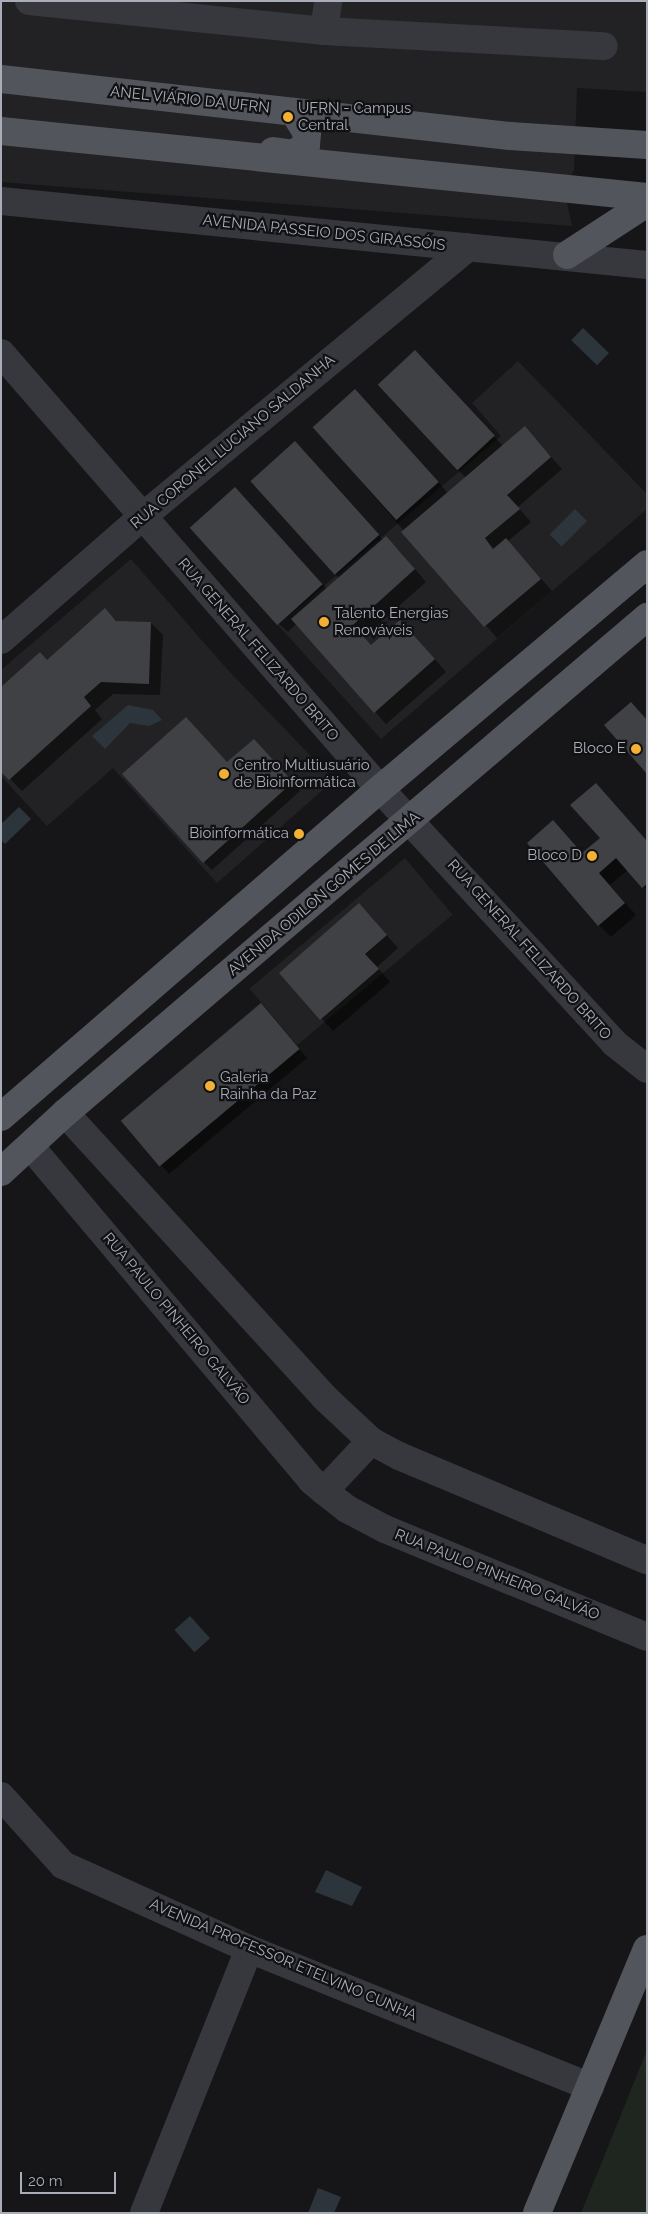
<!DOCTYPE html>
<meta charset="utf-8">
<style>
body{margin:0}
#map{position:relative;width:648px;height:2214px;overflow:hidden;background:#161618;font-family:Raleway,sans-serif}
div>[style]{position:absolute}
.built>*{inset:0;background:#222225;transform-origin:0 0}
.green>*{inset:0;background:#1e261f}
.water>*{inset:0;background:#2c353c;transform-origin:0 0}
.shadow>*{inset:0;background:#0007}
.building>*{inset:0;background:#404145;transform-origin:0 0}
.minor>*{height:28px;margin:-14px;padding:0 14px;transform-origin:14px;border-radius:14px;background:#37383d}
.major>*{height:28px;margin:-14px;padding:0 14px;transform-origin:14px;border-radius:14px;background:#53555c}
.dots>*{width:14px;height:14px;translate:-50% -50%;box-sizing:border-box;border:2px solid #111113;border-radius:50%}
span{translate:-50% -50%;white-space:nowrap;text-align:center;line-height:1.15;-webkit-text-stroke:4.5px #111113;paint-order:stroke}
.street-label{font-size:15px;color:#a8adb8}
.poi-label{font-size:15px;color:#a8adb8}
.left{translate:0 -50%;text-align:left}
.right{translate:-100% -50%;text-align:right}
.frame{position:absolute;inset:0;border:2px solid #a8adb8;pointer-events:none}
.scale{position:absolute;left:20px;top:2172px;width:96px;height:22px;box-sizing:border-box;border:2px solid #a8adb8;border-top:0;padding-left:6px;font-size:15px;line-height:18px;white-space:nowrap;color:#a8adb8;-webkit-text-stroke:4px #111113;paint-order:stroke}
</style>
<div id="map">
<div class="built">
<div style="clip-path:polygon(1px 1px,647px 1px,647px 92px,577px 88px,574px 170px,564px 189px,572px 226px,1px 182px)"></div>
<div style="clip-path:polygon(518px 361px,647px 494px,647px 509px,381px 739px,278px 625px,501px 436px,472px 403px)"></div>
<div style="clip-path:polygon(131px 559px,226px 668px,334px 780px,217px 883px,113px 768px,47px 826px,1px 776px,1px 670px)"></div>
<div style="left:405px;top:858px;width:74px;height:203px;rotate:50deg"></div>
</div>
<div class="green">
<div style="clip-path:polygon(647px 2050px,647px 2213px,581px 2213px,597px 2174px)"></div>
</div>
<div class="water">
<div style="left:583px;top:328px;width:36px;height:17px;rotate:44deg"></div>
<div style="left:575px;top:509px;width:17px;height:36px;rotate:45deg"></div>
<div style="clip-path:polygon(128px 705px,153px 710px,162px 720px,149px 726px,130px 723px,105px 749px,92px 736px)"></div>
<div style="clip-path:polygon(19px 807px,31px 819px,5px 844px,1px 840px,1px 824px)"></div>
<div style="left:190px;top:1616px;width:30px;height:21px;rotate:48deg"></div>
<div style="clip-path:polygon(326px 1870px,362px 1887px,352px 1906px,315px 1892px)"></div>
<div style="clip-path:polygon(318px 2188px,341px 2197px,334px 2213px,308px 2213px)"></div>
</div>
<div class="shadow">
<div style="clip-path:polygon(423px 360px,503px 446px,525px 428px,562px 469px,518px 507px,531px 522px,508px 541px,552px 591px,497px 638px,314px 427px,355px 391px,448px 493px,466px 478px,458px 470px)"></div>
<div style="clip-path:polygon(303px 451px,383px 540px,398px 549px,426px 582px,364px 637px,371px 646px,412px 633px,446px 672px,386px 724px,296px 624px,288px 632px,279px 624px,243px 497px,327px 589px,339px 578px,252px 480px)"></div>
<div style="clip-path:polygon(105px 610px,118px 622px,151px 623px,163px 635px,160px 695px,113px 694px,95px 710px,102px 719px,22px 791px,10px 779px,47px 662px)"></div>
<div style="clip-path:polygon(262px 749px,300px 791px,212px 870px,204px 862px,228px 763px)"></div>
<div style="clip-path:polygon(647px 842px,647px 890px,628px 870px,610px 885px,636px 915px,611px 937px,599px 925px,583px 854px)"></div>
<div style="clip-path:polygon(371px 917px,398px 948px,377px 967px,390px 982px,333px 1031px,280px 973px)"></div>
<div style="clip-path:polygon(269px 1013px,307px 1058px,169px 1174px,124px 1123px)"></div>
</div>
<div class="building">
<div style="left:415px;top:350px;width:117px;height:51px;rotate:47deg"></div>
<div style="left:355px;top:389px;width:125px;height:57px;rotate:48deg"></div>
<div style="clip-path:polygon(525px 426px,551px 457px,507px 495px,520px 509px,485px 538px,493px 549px,506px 538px,541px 579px,484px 627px,401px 532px)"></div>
<div style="left:295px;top:441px;width:126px;height:60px;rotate:48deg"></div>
<div style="left:235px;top:487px;width:131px;height:61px;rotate:48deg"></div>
<div style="clip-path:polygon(386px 536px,415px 569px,353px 625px,371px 645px,400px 620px,435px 659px,374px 713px,291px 619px)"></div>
<div style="clip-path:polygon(105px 608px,116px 621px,151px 622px,149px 684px,101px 682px,84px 697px,91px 706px,9px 780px,1px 772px,1px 687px,40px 652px,47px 660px)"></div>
<div style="clip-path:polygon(631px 702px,647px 720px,647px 774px,604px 725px)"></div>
<div style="clip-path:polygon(186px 717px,227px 762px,254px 739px,293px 782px,203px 863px,122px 774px)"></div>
<div style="clip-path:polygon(596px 783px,647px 841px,647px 884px,642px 888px,616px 858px,599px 873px,625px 903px,598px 926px,527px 843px,553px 820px,582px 853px,600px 838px,570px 805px)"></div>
<div style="clip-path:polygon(359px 903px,387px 935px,365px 954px,379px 969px,320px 1020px,279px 973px)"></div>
<div style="left:261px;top:1003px;width:60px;height:183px;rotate:50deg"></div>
</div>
<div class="minor">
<div style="left:29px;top:1px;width:297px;rotate:5.8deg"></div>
<div style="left:324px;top:31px;width:280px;rotate:3.1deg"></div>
<div style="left:324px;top:31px;width:30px;rotate:-82deg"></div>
<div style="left:1px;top:201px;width:649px;rotate:5.66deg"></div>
<div style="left:1px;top:353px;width:578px;rotate:49deg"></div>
<div style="left:380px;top:789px;width:345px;rotate:47.3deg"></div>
<div style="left:614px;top:1043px;width:42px;rotate:38.2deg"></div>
<div style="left:1px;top:640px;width:187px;rotate:-41.1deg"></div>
<div style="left:142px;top:517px;width:423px;rotate:-39.6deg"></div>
<div style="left:65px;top:1113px;width:384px;rotate:47.6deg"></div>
<div style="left:324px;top:1397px;width:64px;rotate:43.1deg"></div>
<div style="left:371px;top:1441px;width:32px;rotate:28deg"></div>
<div style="left:399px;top:1456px;width:269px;rotate:22.8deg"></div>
<div style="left:30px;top:1146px;width:438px;rotate:49.9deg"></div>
<div style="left:312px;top:1481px;width:16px;rotate:40deg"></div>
<div style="left:324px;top:1491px;width:29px;rotate:38deg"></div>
<div style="left:347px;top:1509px;width:43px;rotate:27.8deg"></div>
<div style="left:385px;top:1529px;width:283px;rotate:22.4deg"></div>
<div style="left:324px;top:1491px;width:69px;rotate:-46.8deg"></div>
<div style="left:1px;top:1796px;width:93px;rotate:48.1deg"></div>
<div style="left:63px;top:1865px;width:204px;rotate:24.3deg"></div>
<div style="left:249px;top:1949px;width:368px;rotate:22deg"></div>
<div style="left:144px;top:2213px;width:284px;rotate:-68.3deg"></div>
</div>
<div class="major">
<div style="left:1px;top:79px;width:512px;rotate:6.39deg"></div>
<div style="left:510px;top:136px;width:137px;rotate:3.8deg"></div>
<div style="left:1px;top:131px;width:649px;rotate:5.83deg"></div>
<div style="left:273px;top:151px;width:21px;rotate:8deg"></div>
<div style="left:294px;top:154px;width:15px;rotate:-37deg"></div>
<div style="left:306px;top:145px;width:12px;rotate:-85deg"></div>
<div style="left:307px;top:133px;width:25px;rotate:-122deg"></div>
<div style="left:567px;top:255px;width:95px;rotate:-33deg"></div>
<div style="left:1px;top:1117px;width:501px;rotate:-40.87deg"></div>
<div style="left:380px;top:789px;width:349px;rotate:-40.1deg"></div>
<div style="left:1px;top:1172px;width:87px;rotate:-42.7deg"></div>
<div style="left:65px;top:1113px;width:765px;rotate:-40.44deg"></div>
<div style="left:537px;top:2213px;width:286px;rotate:-67.4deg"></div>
</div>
<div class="dots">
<div style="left:288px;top:117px;background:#f2b134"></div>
<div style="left:324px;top:622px;background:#f2b134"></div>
<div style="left:636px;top:749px;background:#f2b134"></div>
<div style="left:224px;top:774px;background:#f2b134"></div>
<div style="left:299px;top:834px;background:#f2b134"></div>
<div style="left:592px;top:856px;background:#f2b134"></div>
<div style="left:210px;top:1086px;background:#f2b134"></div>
</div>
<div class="street-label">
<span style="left:190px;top:100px;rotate:6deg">ANEL VIÁRIO DA UFRN</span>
<span style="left:324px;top:233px;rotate:6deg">AVENIDA PASSEIO DOS GIRASSÓIS</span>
<span style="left:233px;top:442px;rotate:-40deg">RUA CORONEL LUCIANO SALDANHA</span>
<span style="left:258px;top:650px;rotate:49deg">RUA GENERAL FELIZARDO BRITO</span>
<span style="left:324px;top:894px;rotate:-40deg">AVENIDA ODILON GOMES DE LIMA</span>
<span style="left:529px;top:950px;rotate:48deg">RUA GENERAL FELIZARDO BRITO</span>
<span style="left:176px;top:1319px;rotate:50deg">RUA PAULO PINHEIRO GALVÃO</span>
<span style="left:497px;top:1575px;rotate:22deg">RUA PAULO PINHEIRO GALVÃO</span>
<span style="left:283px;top:1960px;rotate:23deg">AVENIDA PROFESSOR ETELVINO CUNHA</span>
</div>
<div class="poi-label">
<span class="left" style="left:298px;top:117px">UFRN - Campus<br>Central</span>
<span class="left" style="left:334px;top:622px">Talento Energias<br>Renováveis</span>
<span class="right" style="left:626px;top:749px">Bloco E</span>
<span class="left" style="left:234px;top:774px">Centro Multiusuário<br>de Bioinformática</span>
<span class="right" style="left:289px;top:834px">Bioinformática</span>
<span class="right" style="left:582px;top:856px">Bloco D</span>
<span class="left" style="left:220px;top:1086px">Galeria<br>Rainha da Paz</span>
</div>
<div class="frame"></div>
<div class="scale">20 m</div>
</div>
